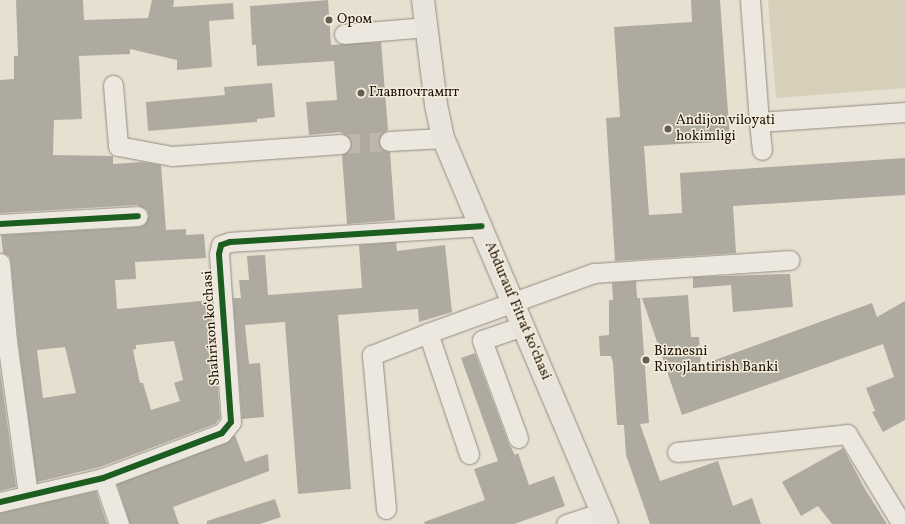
<!DOCTYPE html>
<meta charset="utf-8">
<style>
body{margin:0}
#map{position:relative;width:905px;height:524px;overflow:hidden;background:#e6e0d1;font-family:Vollkorn,serif}
div>[style]{position:absolute}
.green>*{inset:0;background:#d8cfba}
.building>*{inset:0;background:#afaaa0}
.minor-tunnel>*{height:19px;margin-top:-9.5px;transform-origin:0;background:repeating-linear-gradient(90deg,#bfb7a9 0 19px,transparent 0 29px)}
.roads{filter:drop-shadow(0 0 1px #918c82) drop-shadow(0 0 1px #918c82)}
.minor>*{height:19px;margin:-9.5px;padding:0 9.5px;transform-origin:9.5px;border-radius:9.5px;background:#ece8e0}
.major>*{height:22px;margin:-11px;padding:0 11px;transform-origin:11px;border-radius:11px;background:#e9e4db}
.cycleway>*{height:6px;margin:-3px;padding:0 3px;transform-origin:3px;border-radius:3px;background:#1b5e20}
.dots>*{width:11px;height:11px;translate:-50% -50%;box-sizing:border-box;border:2px solid #f5eddb;border-radius:50%}
span{translate:-50% -50%;white-space:nowrap;text-align:center;line-height:1.15;-webkit-text-stroke:3px #f5eddb;paint-order:stroke}
.poi-label{font-size:14px;color:#21150a}
.left{translate:0 -50%;text-align:left}
.street-label{font-size:14px;color:#21150a}
</style>
<div id="map">
<div class="green">
<div style="clip-path:polygon(768px 0,905px 0,905px 88px,776px 98px)"></div>
</div>
<div class="building">
<div style="clip-path:polygon(evenodd,16px 0,83px 0,84px 20px,148px 18px,152px 0,174px 0,173px 7px,233px 3px,234px 19px,209px 21px,212px 67px,177px 70px,177px 60px,130px 49px,130px 54px,79px 56px,82px 119px,54px 120px,53px 155px,113px 156px,113px 164px,142px 162px,161px 165px,166px 230px,186px 229px,186px 235px,204px 234px,206px 258px,135px 262px,136px 279px,115px 280px,117px 309px,211px 300px,220px 418px,215px 424px,100px 467px,37px 482px,18px 340px,11px 262px,9px 256px,3px 253px,1px 235px,139px 227px,144px 225px,149px 216px,147px 210px,137px 205px,0 213px,0 80px,14px 79px,14px 56px,18px 56px,16px 0,174px 341px,183px 380px,174px 383px,180px 401px,151px 410px,143px 383px,140px 383px,133px 350px,136px 349px,136px 345px,174px 341px,16px 0,65px 347px,76px 393px,43px 398px,37px 350px,65px 347px)"></div>
<div style="clip-path:polygon(328px 0,331px 45px,381px 42px,388px 130px,379px 136px,378px 142px,384px 151px,390px 152px,395px 220px,347px 224px,342px 155px,351px 149px,350px 138px,340px 132px,309px 135px,306px 102px,337px 100px,334px 61px,257px 66px,256px 45px,252px 45px,250px 6px)"></div>
<div style="clip-path:polygon(691px 0,720px 0,730px 141px,644px 146px,649px 215px,682px 213px,680px 173px,905px 158px,905px 195px,733px 206px,736px 253px,615px 261px,606px 118px,620px 117px,614px 27px,692px 22px)"></div>
<div style="clip-path:polygon(272px 83px,275px 117px,257px 119px,257px 122px,148px 131px,146px 102px,225px 95px,224px 87px)"></div>
<div style="clip-path:polygon(396px 242px,397px 251px,445px 245px,452px 312px,419px 322px,418px 309px,338px 315px,351px 489px,298px 494px,285px 322px,245px 325px,249px 364px,260px 363px,264px 417px,242px 419px,233px 298px,241px 298px,239px 280px,249px 280px,247px 256px,265px 255px,268px 295px,362px 288px,359px 245px)"></div>
<div style="clip-path:polygon(790px 274px,793px 307px,733px 312px,731px 285px,693px 288px,693px 277px)"></div>
<div style="clip-path:polygon(636px 281px,637px 298px,640px 298px,649px 423px,640px 424px,660px 481px,718px 461px,733px 506px,752px 498px,761px 524px,650px 524px,626px 455px,624px 425px,617px 425px,613px 363px,611px 356px,600px 356px,599px 336px,609px 335px,609px 300px,613px 300px,612px 283px)"></div>
<div style="clip-path:polygon(688px 295px,691px 337px,699px 337px,701px 365px,872px 303px,877px 317px,905px 301px,905px 420px,883px 432px,872px 412px,875px 411px,866px 388px,894px 377px,883px 344px,682px 415px,642px 298px)"></div>
<div style="clip-path:polygon(475px 353px,508px 442px,515px 455px,518px 453px,529px 485px,554px 476px,565px 506px,514px 524px,425px 524px,424px 522px,485px 500px,474px 469px,498px 461px,461px 358px)"></div>
<div style="clip-path:polygon(0 371px,16px 487px,0 491px)"></div>
<div style="clip-path:polygon(235px 435px,245px 462px,268px 454px,269px 471px,173px 507px,179px 524px,130px 524px,117px 484px,226px 443px)"></div>
<div style="clip-path:polygon(843px 448px,865px 489px,887px 524px,832px 524px,818px 506px,801px 516px,782px 482px)"></div>
<div style="clip-path:polygon(96px 491px,107px 524px,0 524px,0 513px)"></div>
<div style="clip-path:polygon(275px 499px,281px 517px,260px 524px,207px 524px,207px 521px)"></div>
</div>
<div class="minor-tunnel">
<div style="left:341px;top:144px;width:48px;rotate:-3.6deg"></div>
</div>
<div class="roads">
<div class="minor">
<div style="left:750px;top:0;width:122px;rotate:85.8deg"></div>
<div style="left:759px;top:122px;width:146px;rotate:-3.9deg"></div>
<div style="left:344px;top:34px;width:82px;rotate:-4.9deg"></div>
<div style="left:113px;top:85px;width:61px;rotate:85.3deg"></div>
<div style="left:118px;top:146px;width:55px;rotate:10.5deg"></div>
<div style="left:172px;top:156px;width:169px;rotate:-4.1deg"></div>
<div style="left:759px;top:122px;width:28px;rotate:84deg"></div>
<div style="left:389px;top:141px;width:54px;rotate:-3.2deg"></div>
<div style="left:0;top:224px;width:138px;rotate:-3.3deg"></div>
<div style="left:0;top:263px;width:78px;rotate:84.9deg"></div>
<div style="left:0;top:340px;width:7px;rotate:8deg"></div>
<div style="left:7px;top:341px;width:154px;rotate:82.2deg"></div>
<div style="left:518px;top:438px;width:104px;rotate:-110.2deg"></div>
<div style="left:482px;top:340px;width:43px;rotate:-18.9deg"></div>
<div style="left:677px;top:452px;width:171px;rotate:-6deg"></div>
<div style="left:847px;top:434px;width:105px;rotate:58.6deg"></div>
<div style="left:469px;top:454px;width:128px;rotate:-108.7deg"></div>
<div style="left:428px;top:333px;width:177px;rotate:-19.9deg"></div>
<div style="left:594px;top:273px;width:196px;rotate:-3.8deg"></div>
<div style="left:103px;top:478px;width:49px;rotate:70.8deg"></div>
<div style="left:0;top:502px;width:106px;rotate:-13.1deg"></div>
<div style="left:103px;top:478px;width:127px;rotate:-20.7deg"></div>
<div style="left:222px;top:433px;width:14px;rotate:-51deg"></div>
<div style="left:231px;top:422px;width:168px;rotate:-94.1deg"></div>
<div style="left:219px;top:254px;width:9px;rotate:-77deg"></div>
<div style="left:221px;top:245px;width:9px;rotate:-18deg"></div>
<div style="left:230px;top:242px;width:252px;rotate:-3.6deg"></div>
<div style="left:386px;top:509px;width:155px;rotate:-95.2deg"></div>
<div style="left:372px;top:355px;width:60px;rotate:-21.4deg"></div>
<div style="left:566px;top:524px;width:39px;rotate:-18deg"></div>
</div>
<div class="major">
<div style="left:423px;top:0;width:106px;rotate:82.9deg"></div>
<div style="left:436px;top:105px;width:34px;rotate:78deg"></div>
<div style="left:443px;top:138px;width:419px;rotate:67deg"></div>
</div>
</div>
<div class="cycleway">
<div style="left:0;top:224px;width:138px;rotate:-3.3deg"></div>
<div style="left:0;top:502px;width:106px;rotate:-13.1deg"></div>
<div style="left:103px;top:478px;width:127px;rotate:-20.7deg"></div>
<div style="left:222px;top:433px;width:14px;rotate:-51deg"></div>
<div style="left:231px;top:422px;width:168px;rotate:-94.1deg"></div>
<div style="left:219px;top:254px;width:9px;rotate:-77deg"></div>
<div style="left:221px;top:245px;width:9px;rotate:-18deg"></div>
<div style="left:230px;top:242px;width:252px;rotate:-3.6deg"></div>
</div>
<div class="dots">
<div style="left:329px;top:20px;background:#665c50"></div>
<div style="left:361px;top:93px;background:#665c50"></div>
<div style="left:668px;top:129px;background:#665c50"></div>
<div style="left:646px;top:360px;background:#665c50"></div>
</div>
<div class="poi-label">
<span class="left" style="left:337px;top:20px">Ором</span>
<span class="left" style="left:369px;top:93px">Главпочтампт</span>
<span class="left" style="left:676px;top:129px">Andijon vilоyati<br>hоkimligi</span>
<span class="left" style="left:654px;top:360px">Biznesni<br>Rivojlantirish Banki</span>
</div>
<div class="street-label">
<span style="left:517px;top:311px;rotate:67deg">Abdurauf Fitrat koʻchasi</span>
<span style="left:212px;top:328px;rotate:-94deg">Shahrixon koʻchasi</span>
</div>
</div>
